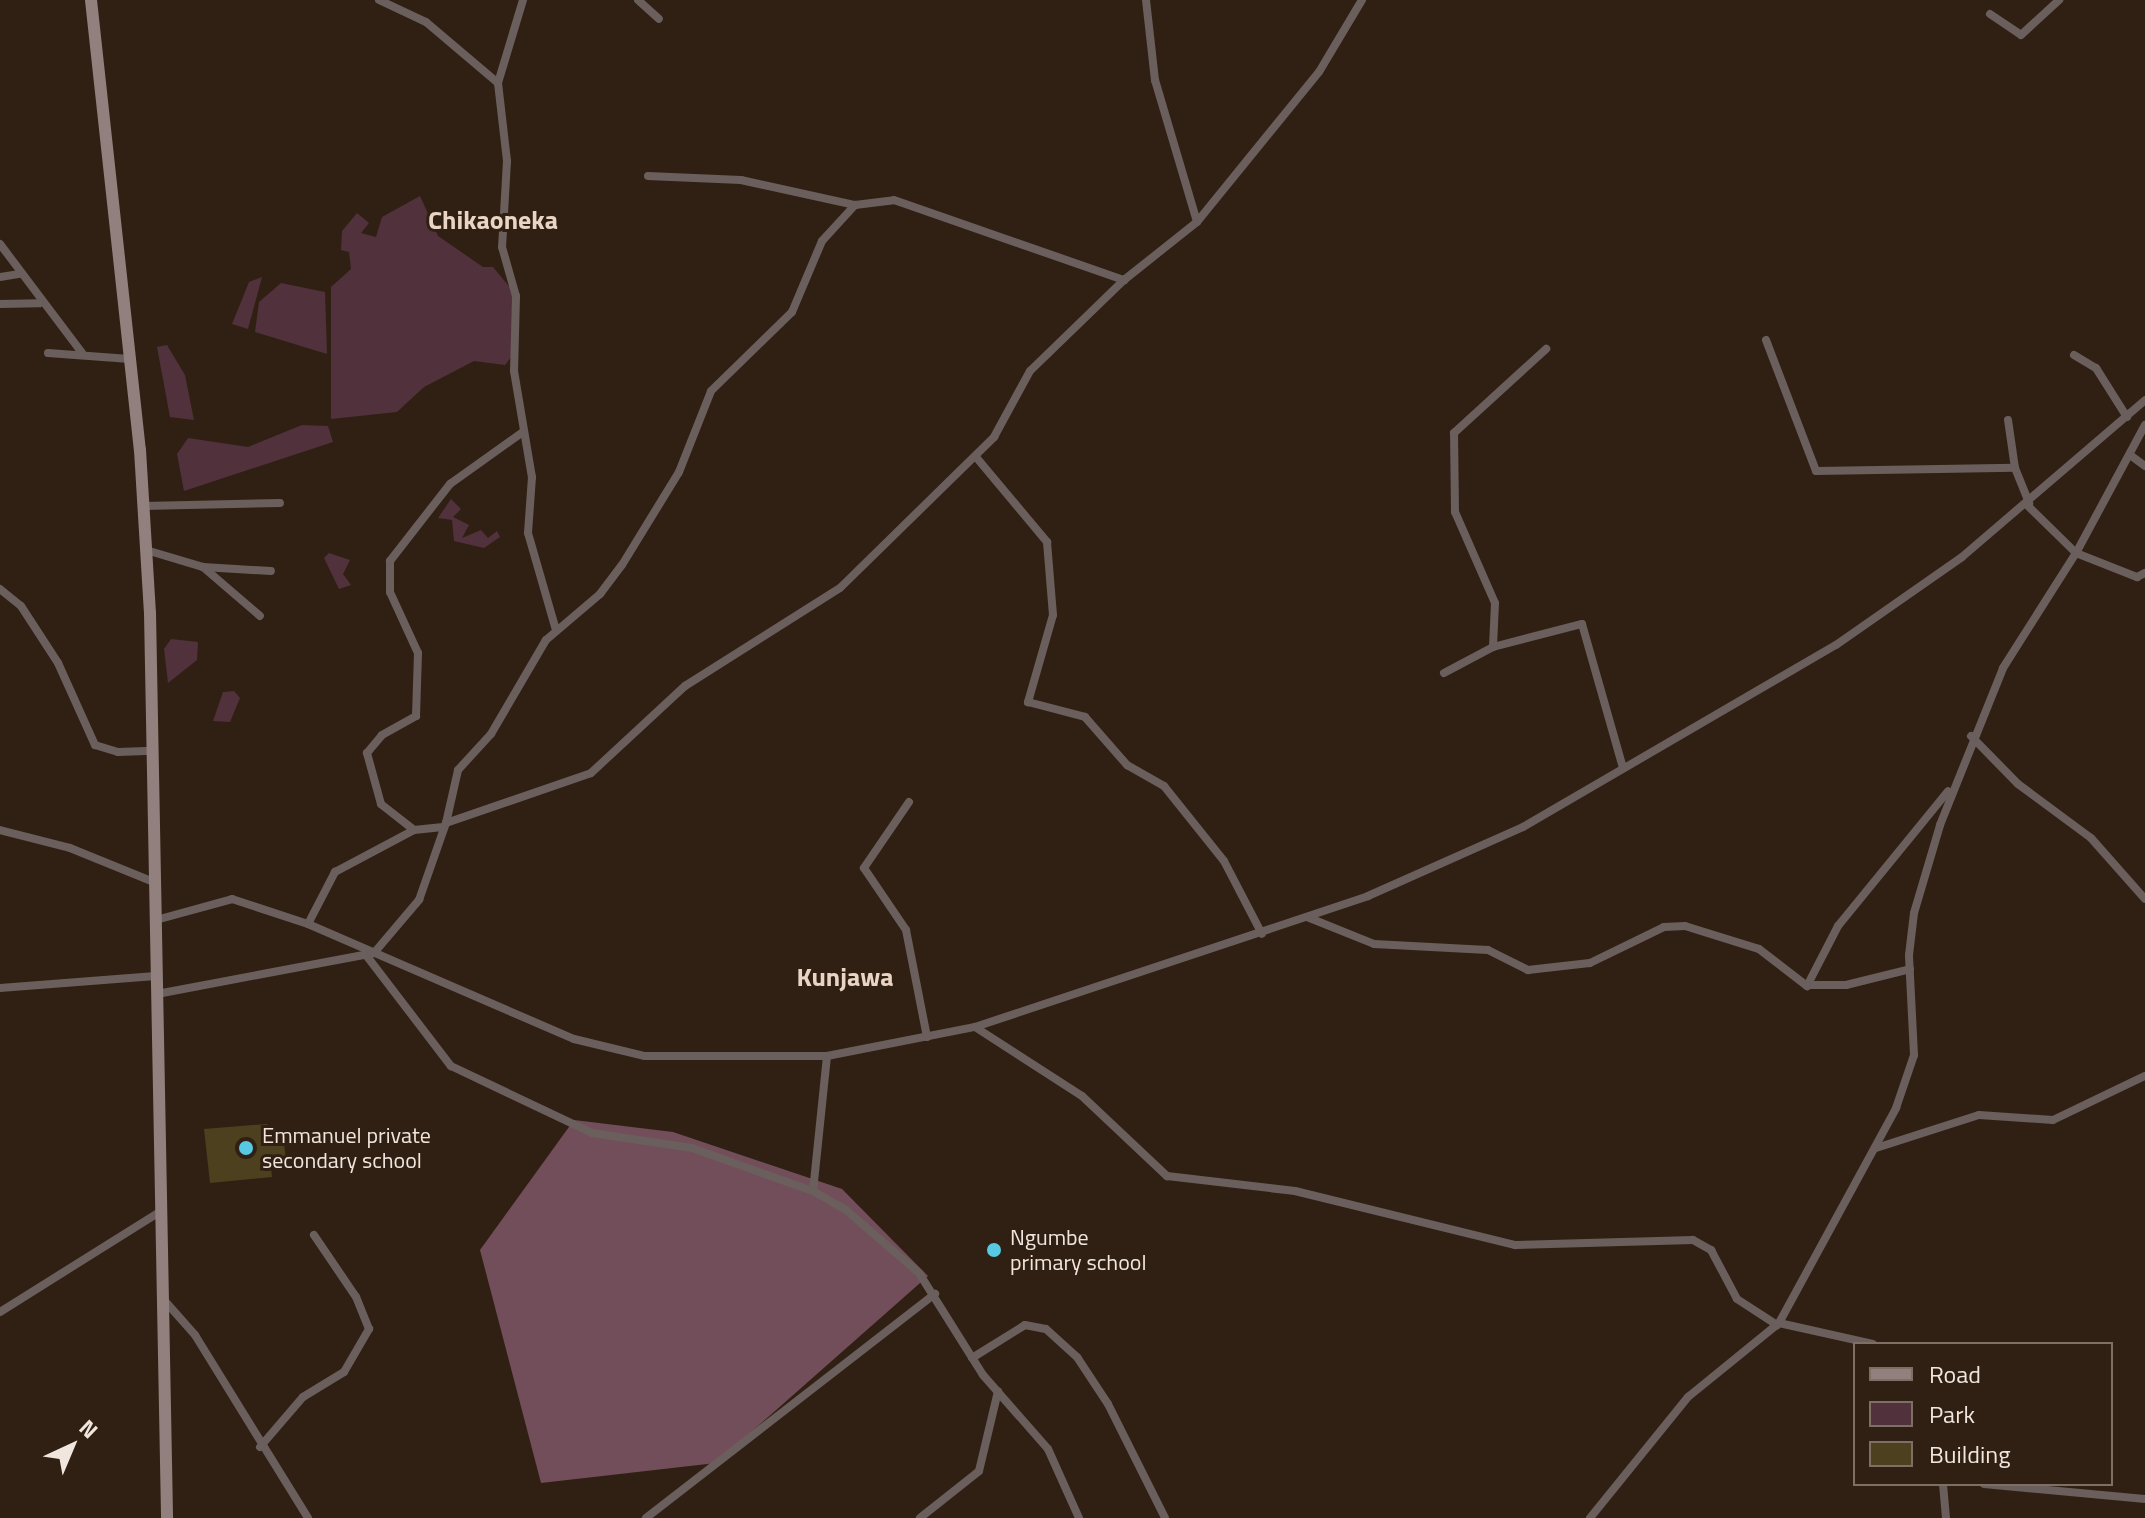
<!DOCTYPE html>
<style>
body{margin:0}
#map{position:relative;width:2145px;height:1518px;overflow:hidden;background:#302013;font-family:"Titillium Web",sans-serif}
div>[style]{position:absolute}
.green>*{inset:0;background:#50313c}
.forest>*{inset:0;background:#724e5a}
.building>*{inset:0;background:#4c401f}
.minor>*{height:8px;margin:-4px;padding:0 4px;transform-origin:4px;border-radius:4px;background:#6a5f5d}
.secondary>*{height:12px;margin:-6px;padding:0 6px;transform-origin:6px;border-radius:6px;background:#91807d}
.dots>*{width:22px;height:22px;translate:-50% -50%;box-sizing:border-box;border:4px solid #302013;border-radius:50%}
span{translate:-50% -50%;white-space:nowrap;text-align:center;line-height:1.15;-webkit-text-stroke:6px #302013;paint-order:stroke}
.poi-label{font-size:22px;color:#f1e6de}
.left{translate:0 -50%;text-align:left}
.quarter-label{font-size:26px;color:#ead5c5;font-weight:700}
.legend{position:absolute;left:1853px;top:1342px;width:260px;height:144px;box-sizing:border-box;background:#302013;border:2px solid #7d6f64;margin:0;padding:10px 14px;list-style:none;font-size:24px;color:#f1e6de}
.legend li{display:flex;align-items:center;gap:16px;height:40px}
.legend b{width:40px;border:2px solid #7d6f64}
.north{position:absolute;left:32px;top:1406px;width:80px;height:80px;-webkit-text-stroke:6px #302013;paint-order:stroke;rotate:44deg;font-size:22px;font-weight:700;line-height:32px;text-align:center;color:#f1e6de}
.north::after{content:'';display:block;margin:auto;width:28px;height:36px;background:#f1e6de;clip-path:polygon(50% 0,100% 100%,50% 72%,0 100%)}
</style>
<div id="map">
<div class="green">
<div style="clip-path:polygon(420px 196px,438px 236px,483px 267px,493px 267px,513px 291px,512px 356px,505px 365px,474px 361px,424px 387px,397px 412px,331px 419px,331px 287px,351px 269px,349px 252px,341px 250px,342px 231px,357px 213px,369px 223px,361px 233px,376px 237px,382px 217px)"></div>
<div style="clip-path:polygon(262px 277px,248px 329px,232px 324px,249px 282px)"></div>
<div style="clip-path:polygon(281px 283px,325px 292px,327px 354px,255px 332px,259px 302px)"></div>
<div style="clip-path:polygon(167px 345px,185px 375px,194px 420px,170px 417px,157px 347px)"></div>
<div style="clip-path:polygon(302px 425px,328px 426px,333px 442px,184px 491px,177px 454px,188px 438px,248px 447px)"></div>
<div style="clip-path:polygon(451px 499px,461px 509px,453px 517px,469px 525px,462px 538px,481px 530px,488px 538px,497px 531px,500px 537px,484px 548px,454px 541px,452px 520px,438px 518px)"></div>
<div style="clip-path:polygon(329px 553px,350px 560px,343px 574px,351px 585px,339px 589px,324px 558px)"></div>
<div style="clip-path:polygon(171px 639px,198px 642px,197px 660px,168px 683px,164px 649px)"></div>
<div style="clip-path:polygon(234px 691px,240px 698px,230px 722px,213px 721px,223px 692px)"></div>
</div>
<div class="forest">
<div style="clip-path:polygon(574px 1120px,673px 1132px,842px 1189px,928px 1276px,716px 1463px,541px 1483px,480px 1250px)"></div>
</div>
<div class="building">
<div style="clip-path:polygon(267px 1124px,276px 1137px,283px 1136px,286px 1159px,270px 1160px,272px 1177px,210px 1183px,204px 1129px)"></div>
</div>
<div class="minor">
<div style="left:379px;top:0;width:52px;rotate:25.1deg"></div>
<div style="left:426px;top:22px;width:94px;rotate:40.3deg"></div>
<div style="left:523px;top:0;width:87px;rotate:106.8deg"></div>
<div style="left:498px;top:83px;width:79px;rotate:83.4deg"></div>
<div style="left:507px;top:161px;width:86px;rotate:93.3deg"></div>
<div style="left:502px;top:247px;width:51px;rotate:74.1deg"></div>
<div style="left:516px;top:296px;width:75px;rotate:91.5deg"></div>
<div style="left:514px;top:371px;width:108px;rotate:80.4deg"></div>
<div style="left:532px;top:477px;width:56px;rotate:94.1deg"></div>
<div style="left:528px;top:533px;width:101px;rotate:73.9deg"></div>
<div style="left:638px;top:0;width:28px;rotate:42deg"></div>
<div style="left:1146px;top:0;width:81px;rotate:83.6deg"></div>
<div style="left:1155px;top:80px;width:148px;rotate:73.5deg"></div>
<div style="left:1990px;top:14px;width:37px;rotate:34deg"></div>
<div style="left:2021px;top:35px;width:52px;rotate:-42.6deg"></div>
<div style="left:648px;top:176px;width:93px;rotate:2.5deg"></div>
<div style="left:741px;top:180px;width:117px;rotate:12.4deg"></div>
<div style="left:855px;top:205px;width:39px;rotate:-7deg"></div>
<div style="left:894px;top:200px;width:244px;rotate:19.2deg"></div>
<div style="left:0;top:244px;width:136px;rotate:53deg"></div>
<div style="left:0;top:277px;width:20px;rotate:-9deg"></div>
<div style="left:0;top:304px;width:39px;rotate:-1deg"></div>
<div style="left:1766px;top:340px;width:140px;rotate:69.1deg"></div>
<div style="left:1816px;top:471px;width:199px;rotate:-0.9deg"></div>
<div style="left:2015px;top:468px;width:38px;rotate:68deg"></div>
<div style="left:48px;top:353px;width:82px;rotate:4.2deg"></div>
<div style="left:2074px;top:355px;width:26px;rotate:31deg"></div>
<div style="left:2096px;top:368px;width:58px;rotate:57.7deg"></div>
<div style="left:2008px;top:420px;width:49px;rotate:81.7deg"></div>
<div style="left:2145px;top:425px;width:145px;rotate:118.3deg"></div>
<div style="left:2076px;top:553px;width:66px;rotate:21.5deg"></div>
<div style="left:2137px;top:577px;width:9px;rotate:-27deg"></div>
<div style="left:2130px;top:455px;width:19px;rotate:36deg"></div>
<div style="left:976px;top:457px;width:111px;rotate:50.1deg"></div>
<div style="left:1047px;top:542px;width:73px;rotate:85.3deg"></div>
<div style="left:1053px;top:615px;width:91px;rotate:106deg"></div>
<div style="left:1028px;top:702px;width:59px;rotate:14.7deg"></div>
<div style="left:1085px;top:717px;width:64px;rotate:48.8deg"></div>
<div style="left:1127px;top:765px;width:43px;rotate:29.6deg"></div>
<div style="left:1164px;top:786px;width:96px;rotate:51.3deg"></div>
<div style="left:1224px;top:861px;width:82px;rotate:62.5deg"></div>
<div style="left:143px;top:506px;width:137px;rotate:-1.3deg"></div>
<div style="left:146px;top:550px;width:59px;rotate:16.6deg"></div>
<div style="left:203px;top:567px;width:75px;rotate:40.7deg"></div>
<div style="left:203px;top:567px;width:68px;rotate:3.4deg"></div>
<div style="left:0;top:589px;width:27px;rotate:39deg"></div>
<div style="left:21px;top:606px;width:68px;rotate:57deg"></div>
<div style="left:58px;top:663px;width:90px;rotate:65.7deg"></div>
<div style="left:95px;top:745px;width:24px;rotate:17deg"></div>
<div style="left:118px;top:752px;width:35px;rotate:-2deg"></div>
<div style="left:1493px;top:647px;width:44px;rotate:-87.4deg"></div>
<div style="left:1495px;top:603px;width:99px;rotate:-113.7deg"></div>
<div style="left:1455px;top:512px;width:79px;rotate:-90.7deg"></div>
<div style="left:1454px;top:433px;width:125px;rotate:-42.4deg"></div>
<div style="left:1444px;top:673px;width:55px;rotate:-28deg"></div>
<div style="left:1493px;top:647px;width:92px;rotate:-14.5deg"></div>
<div style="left:1582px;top:624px;width:150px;rotate:74.1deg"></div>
<div style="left:1971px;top:736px;width:67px;rotate:45.6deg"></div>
<div style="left:2018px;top:784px;width:91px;rotate:36.5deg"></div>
<div style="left:2091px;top:838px;width:81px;rotate:48.5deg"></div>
<div style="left:909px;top:802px;width:80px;rotate:124.3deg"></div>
<div style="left:864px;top:868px;width:75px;rotate:55.9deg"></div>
<div style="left:906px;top:930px;width:109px;rotate:78.9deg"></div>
<div style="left:446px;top:823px;width:54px;rotate:-77.2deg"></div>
<div style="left:458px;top:770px;width:49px;rotate:-47.5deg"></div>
<div style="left:491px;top:734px;width:109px;rotate:-59.7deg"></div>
<div style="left:546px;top:640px;width:71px;rotate:-40.4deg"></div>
<div style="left:600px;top:594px;width:36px;rotate:-53deg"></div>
<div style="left:622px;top:565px;width:109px;rotate:-58.5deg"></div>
<div style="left:679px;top:472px;width:87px;rotate:-68.4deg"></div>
<div style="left:711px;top:391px;width:113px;rotate:-44.3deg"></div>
<div style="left:792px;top:312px;width:77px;rotate:-67.1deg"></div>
<div style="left:822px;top:241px;width:49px;rotate:-47.5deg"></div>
<div style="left:0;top:830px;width:72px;rotate:14.4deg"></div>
<div style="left:70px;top:848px;width:93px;rotate:22.1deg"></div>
<div style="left:414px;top:830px;width:42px;rotate:-141.8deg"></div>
<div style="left:381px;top:804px;width:53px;rotate:-105.4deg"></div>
<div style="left:367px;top:753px;width:23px;rotate:-50deg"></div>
<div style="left:382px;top:735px;width:39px;rotate:-29deg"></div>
<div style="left:416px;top:716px;width:63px;rotate:-88.2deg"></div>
<div style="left:418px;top:653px;width:67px;rotate:-114.7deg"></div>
<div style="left:390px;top:592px;width:31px;rotate:-90deg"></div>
<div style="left:390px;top:561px;width:98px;rotate:-52.1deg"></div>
<div style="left:450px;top:484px;width:90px;rotate:-35.5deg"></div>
<div style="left:1307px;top:917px;width:72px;rotate:21.9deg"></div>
<div style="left:1374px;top:944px;width:114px;rotate:3deg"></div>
<div style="left:1488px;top:950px;width:45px;rotate:26.6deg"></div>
<div style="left:1528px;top:970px;width:62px;rotate:-6.4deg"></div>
<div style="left:1590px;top:963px;width:82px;rotate:-25.9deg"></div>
<div style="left:1664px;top:927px;width:21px;rotate:-3deg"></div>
<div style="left:1685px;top:926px;width:77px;rotate:17.3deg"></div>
<div style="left:1759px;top:949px;width:61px;rotate:37.6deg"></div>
<div style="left:1807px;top:986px;width:68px;rotate:-62.7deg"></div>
<div style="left:1838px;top:926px;width:174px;rotate:-50.8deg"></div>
<div style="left:156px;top:920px;width:79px;rotate:-15.4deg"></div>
<div style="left:232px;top:899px;width:80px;rotate:18.2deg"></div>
<div style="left:308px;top:924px;width:290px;rotate:23.4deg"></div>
<div style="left:574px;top:1039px;width:73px;rotate:13.5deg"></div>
<div style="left:645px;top:1056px;width:182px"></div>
<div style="left:827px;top:1056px;width:151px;rotate:-11.1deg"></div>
<div style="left:975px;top:1027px;width:414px;rotate:-18.4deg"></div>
<div style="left:1368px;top:896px;width:170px;rotate:-24deg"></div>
<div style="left:1523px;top:827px;width:362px;rotate:-30.2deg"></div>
<div style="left:1836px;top:645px;width:154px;rotate:-34.9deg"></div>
<div style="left:1962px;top:557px;width:241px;rotate:-40.6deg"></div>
<div style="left:308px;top:924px;width:59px;rotate:-62.6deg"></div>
<div style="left:335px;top:872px;width:89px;rotate:-28deg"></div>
<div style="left:414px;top:830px;width:29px;rotate:-6deg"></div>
<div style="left:366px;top:955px;width:140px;rotate:52.6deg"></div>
<div style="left:451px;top:1066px;width:156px;rotate:25.4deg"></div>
<div style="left:592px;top:1133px;width:101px;rotate:8.5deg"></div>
<div style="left:692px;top:1148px;width:128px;rotate:19.6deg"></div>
<div style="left:1810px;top:985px;width:36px"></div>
<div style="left:1846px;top:985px;width:66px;rotate:-14deg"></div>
<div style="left:0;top:988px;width:156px;rotate:-4.4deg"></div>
<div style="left:157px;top:994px;width:221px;rotate:-10.7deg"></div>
<div style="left:374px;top:953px;width:70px;rotate:-49.7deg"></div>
<div style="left:419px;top:900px;width:82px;rotate:-70.7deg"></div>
<div style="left:446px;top:823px;width:153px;rotate:-19deg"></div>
<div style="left:591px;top:773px;width:128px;rotate:-42.8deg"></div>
<div style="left:685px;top:686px;width:183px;rotate:-32.3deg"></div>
<div style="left:840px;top:588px;width:216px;rotate:-44.4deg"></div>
<div style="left:994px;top:437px;width:75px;rotate:-61.4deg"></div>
<div style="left:1030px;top:371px;width:131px;rotate:-44.1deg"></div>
<div style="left:1124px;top:280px;width:93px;rotate:-38.5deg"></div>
<div style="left:1197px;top:222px;width:193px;rotate:-50.9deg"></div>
<div style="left:1319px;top:72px;width:84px;rotate:-59.2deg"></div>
<div style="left:975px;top:1027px;width:127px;rotate:32.8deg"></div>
<div style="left:1082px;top:1096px;width:117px;rotate:43.3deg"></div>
<div style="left:1167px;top:1176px;width:129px;rotate:6.7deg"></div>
<div style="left:1295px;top:1191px;width:227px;rotate:13.8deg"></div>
<div style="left:1515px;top:1245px;width:178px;rotate:-1.6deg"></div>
<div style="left:1693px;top:1240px;width:21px;rotate:29deg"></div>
<div style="left:1711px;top:1250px;width:55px;rotate:62deg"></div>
<div style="left:1737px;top:1299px;width:48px;rotate:33deg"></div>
<div style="left:827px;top:1056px;width:136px;rotate:95.9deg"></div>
<div style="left:813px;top:1191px;width:38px;rotate:30deg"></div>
<div style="left:846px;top:1210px;width:96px;rotate:40.8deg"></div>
<div style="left:919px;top:1273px;width:120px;rotate:57.9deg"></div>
<div style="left:983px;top:1375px;width:98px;rotate:48.7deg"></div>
<div style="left:1048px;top:1449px;width:76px;rotate:65.8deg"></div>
<div style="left:1876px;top:1148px;width:108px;rotate:-17.8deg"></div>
<div style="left:1979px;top:1115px;width:74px;rotate:3.9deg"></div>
<div style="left:2053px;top:1120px;width:102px;rotate:-25.6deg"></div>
<div style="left:164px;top:1300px;width:47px;rotate:48.5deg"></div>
<div style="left:195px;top:1335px;width:215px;rotate:58.3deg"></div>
<div style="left:0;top:1312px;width:190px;rotate:-32.1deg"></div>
<div style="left:1779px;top:1323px;width:96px;rotate:12.6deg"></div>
<div style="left:972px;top:1358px;width:62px;rotate:-31.9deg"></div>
<div style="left:1025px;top:1325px;width:21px;rotate:11deg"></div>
<div style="left:1046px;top:1329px;width:42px;rotate:42.1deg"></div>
<div style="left:1077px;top:1357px;width:56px;rotate:56.6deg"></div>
<div style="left:1108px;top:1404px;width:127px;rotate:63.4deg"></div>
<div style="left:260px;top:1447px;width:66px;rotate:-49.3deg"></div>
<div style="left:303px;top:1397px;width:48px;rotate:-31.4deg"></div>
<div style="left:344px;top:1372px;width:50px;rotate:-59.8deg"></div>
<div style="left:369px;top:1329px;width:35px;rotate:-112deg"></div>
<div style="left:356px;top:1297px;width:75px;rotate:-124.1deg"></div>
<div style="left:1943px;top:1484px;width:34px;rotate:85deg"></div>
<div style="left:1984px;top:1484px;width:162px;rotate:5.3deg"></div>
<div style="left:646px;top:1518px;width:366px;rotate:-37.8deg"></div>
<div style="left:920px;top:1518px;width:75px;rotate:-38.5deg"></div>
<div style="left:979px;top:1471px;width:82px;rotate:-76.6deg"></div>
<div style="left:1590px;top:1518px;width:156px;rotate:-51deg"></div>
<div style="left:1688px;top:1397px;width:117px;rotate:-39.1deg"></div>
<div style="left:1779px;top:1323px;width:245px;rotate:-61.4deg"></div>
<div style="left:1896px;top:1108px;width:56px;rotate:-71.2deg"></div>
<div style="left:1914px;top:1055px;width:100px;rotate:-92.9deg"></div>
<div style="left:1909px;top:955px;width:42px;rotate:-83.2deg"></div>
<div style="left:1914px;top:913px;width:92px;rotate:-73.5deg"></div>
<div style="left:1940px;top:825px;width:169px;rotate:-68.1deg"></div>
<div style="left:2003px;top:668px;width:136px;rotate:-57.6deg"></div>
<div style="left:2076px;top:553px;width:69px;rotate:-135.6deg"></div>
</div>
<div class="secondary">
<div style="left:91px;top:0;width:453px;rotate:83.8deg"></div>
<div style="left:140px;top:450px;width:163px;rotate:86.5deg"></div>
<div style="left:150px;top:613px;width:905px;rotate:88.92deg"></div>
</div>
<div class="dots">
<div style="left:246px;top:1148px;background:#58c9e3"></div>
<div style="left:994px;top:1250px;background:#58c9e3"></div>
</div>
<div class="poi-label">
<span class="left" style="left:262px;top:1148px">Emmanuel private<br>secondary school</span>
<span class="left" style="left:1010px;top:1250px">Ngumbe<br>primary school</span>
</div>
<div class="quarter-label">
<span style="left:493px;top:220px">Chikaoneka</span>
<span style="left:845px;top:977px">Kunjawa</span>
</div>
<ul class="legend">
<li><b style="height:10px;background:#91807d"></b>Road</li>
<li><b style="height:22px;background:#50313c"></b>Park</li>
<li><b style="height:22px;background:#4c401f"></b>Building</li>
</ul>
<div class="north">N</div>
</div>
